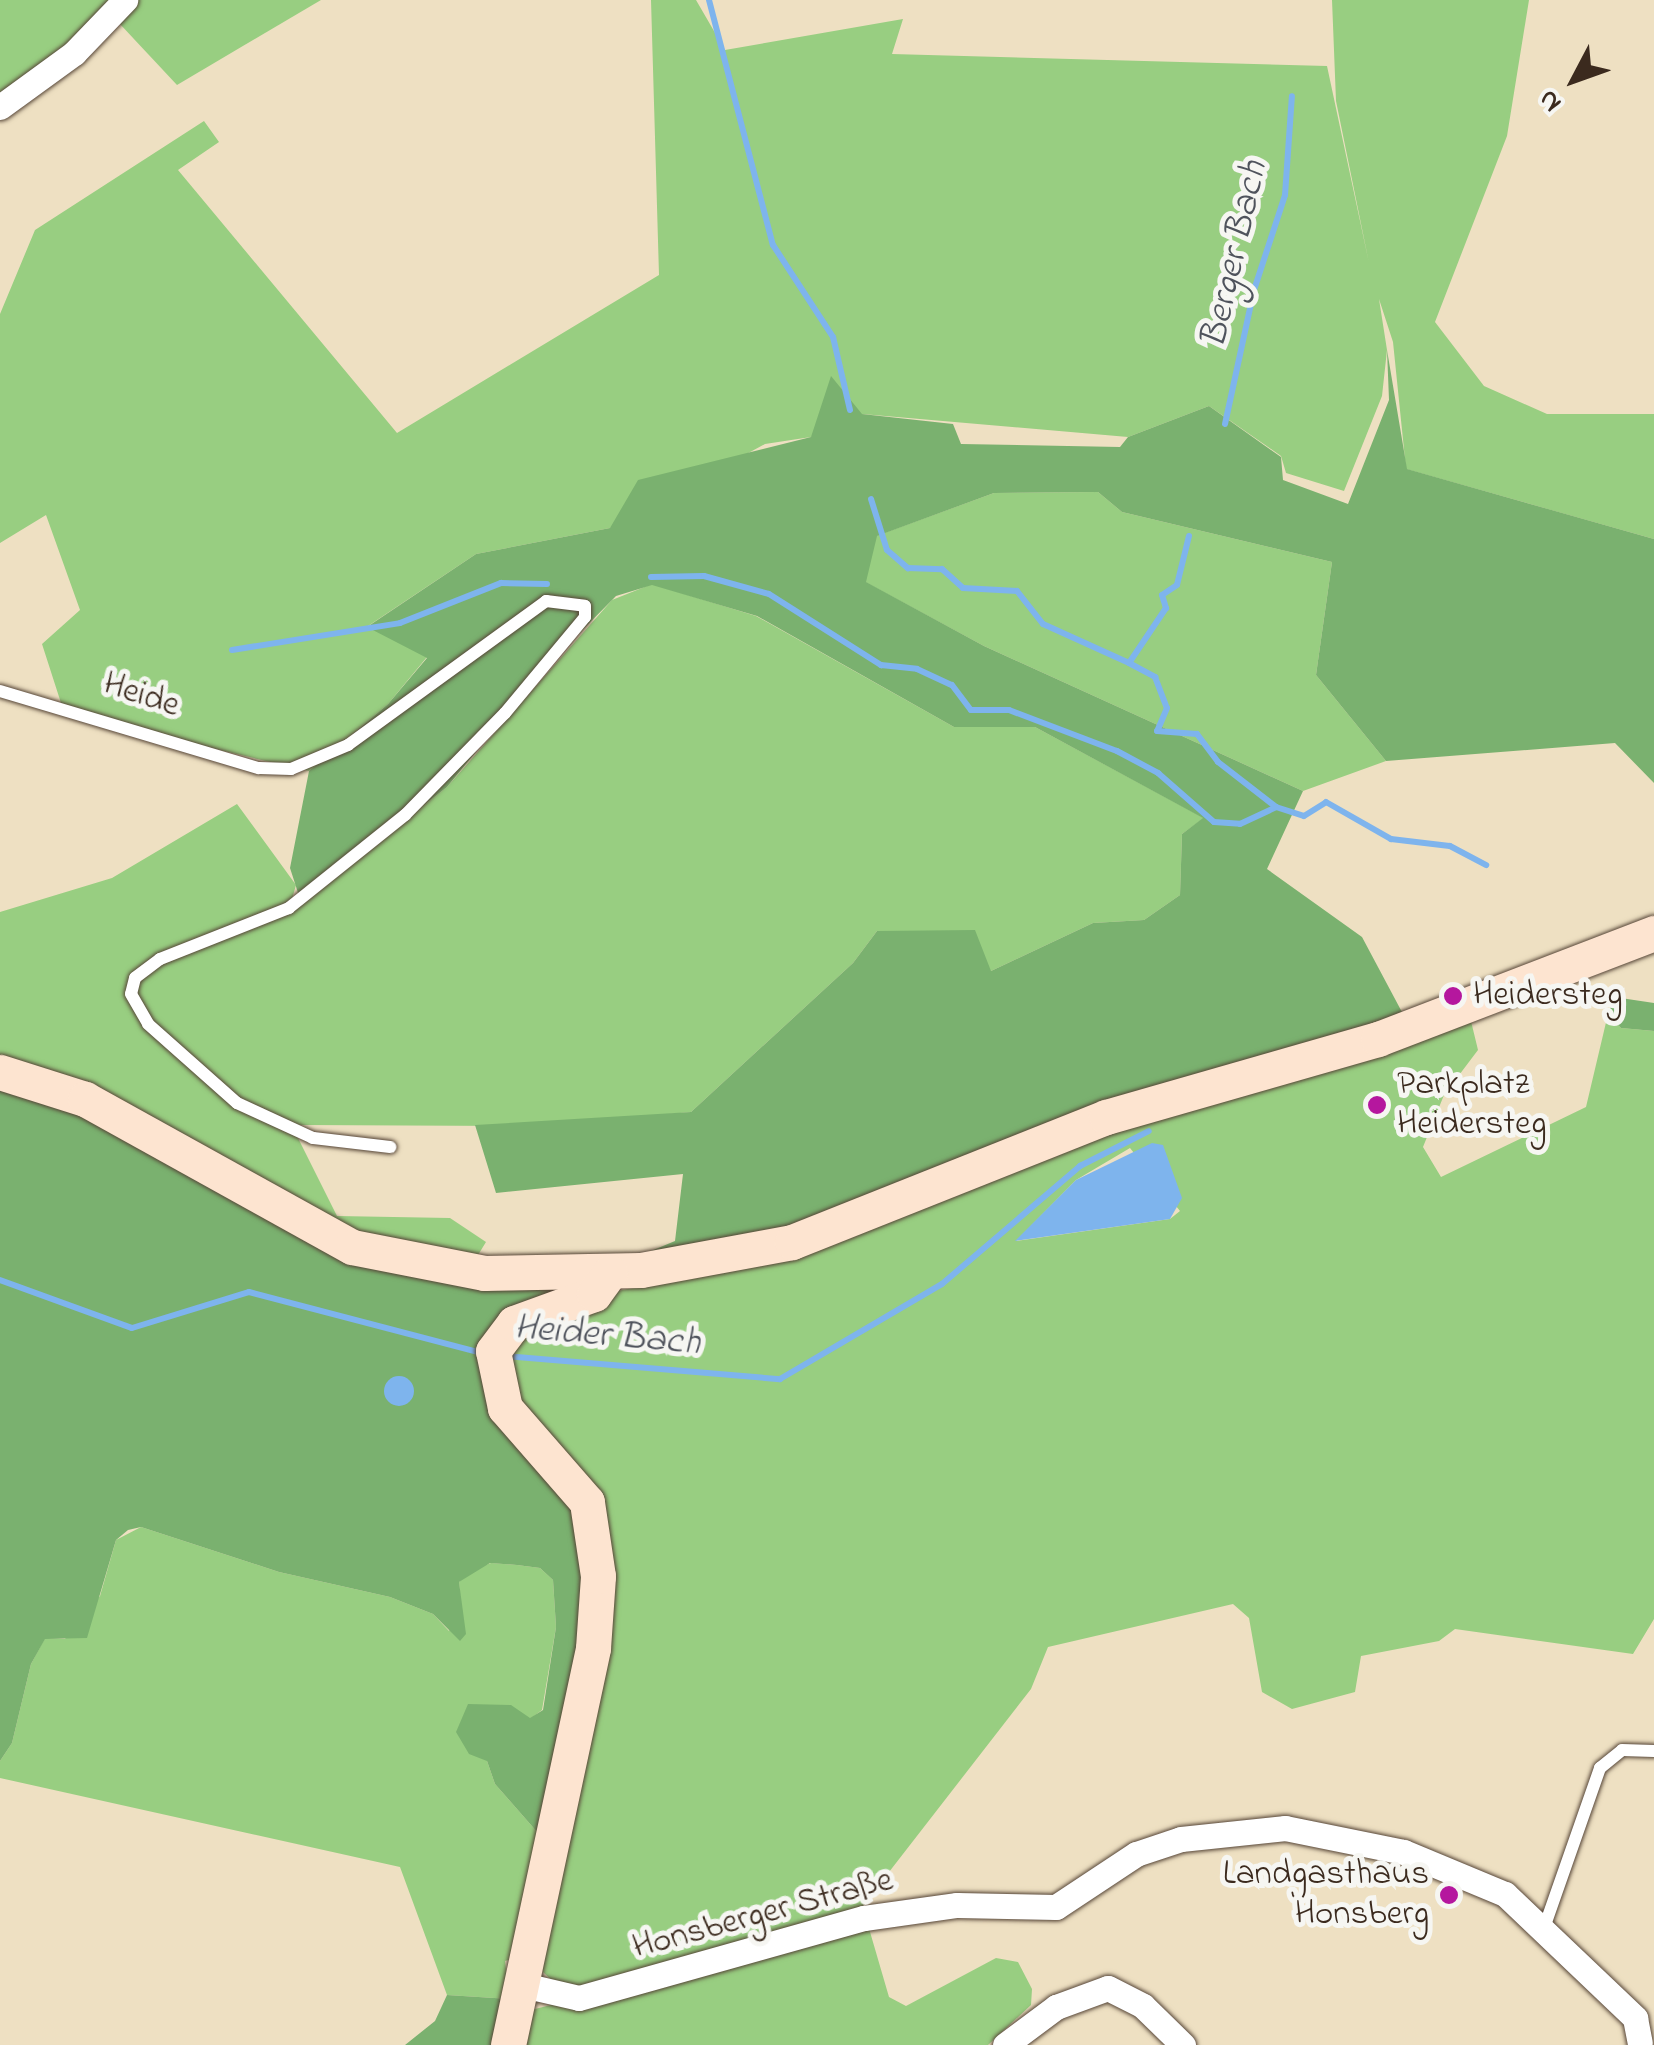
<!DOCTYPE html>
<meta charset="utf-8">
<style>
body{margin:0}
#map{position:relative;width:1654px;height:2045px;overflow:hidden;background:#eee0c2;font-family:"Indie Flower",sans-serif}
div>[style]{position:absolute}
.green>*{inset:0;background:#98ce81}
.forest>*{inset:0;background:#7ab16f}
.water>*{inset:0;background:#7eb4ed}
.round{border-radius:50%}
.stream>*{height:6px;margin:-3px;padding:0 3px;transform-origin:3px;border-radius:3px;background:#7eb4ed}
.roads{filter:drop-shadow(0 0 2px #564537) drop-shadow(0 0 2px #564537)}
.service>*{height:12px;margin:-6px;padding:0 6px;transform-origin:6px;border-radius:6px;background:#fff}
.minor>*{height:25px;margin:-12.5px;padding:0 12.5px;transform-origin:12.5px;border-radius:12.5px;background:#fff}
.secondary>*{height:35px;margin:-17.5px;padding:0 17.5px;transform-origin:17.5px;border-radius:17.5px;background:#fde4d0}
.dots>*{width:28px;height:28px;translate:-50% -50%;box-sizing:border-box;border:5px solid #f6f6f2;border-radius:50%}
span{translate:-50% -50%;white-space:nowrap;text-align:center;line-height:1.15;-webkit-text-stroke:10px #f6f6f2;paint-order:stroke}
.street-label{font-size:35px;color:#3b2a1e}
.poi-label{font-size:35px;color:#3b2a1e}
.left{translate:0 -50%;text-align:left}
.right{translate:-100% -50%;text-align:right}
.water-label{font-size:38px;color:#4f535c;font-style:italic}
.north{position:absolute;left:1524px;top:30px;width:100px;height:100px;-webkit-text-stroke:8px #f6f6f2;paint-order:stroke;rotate:229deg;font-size:28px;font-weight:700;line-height:40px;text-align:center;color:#3b2a1e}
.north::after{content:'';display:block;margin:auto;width:35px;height:45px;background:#3b2a1e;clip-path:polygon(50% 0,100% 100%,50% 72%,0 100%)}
</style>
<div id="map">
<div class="green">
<div style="clip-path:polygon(0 0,119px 0,0 103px)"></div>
<div style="clip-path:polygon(137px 0,321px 0,177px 85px,119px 23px)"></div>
<div style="clip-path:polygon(651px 0,696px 0,725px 50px,903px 19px,892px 54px,1327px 66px,1369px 263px,1336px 101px,1332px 0,1529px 0,1507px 136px,1435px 322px,1484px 386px,1547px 414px,1654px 414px,1654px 539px,1406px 469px,1393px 342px,1379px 299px,1387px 350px,1382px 396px,1344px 491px,1286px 473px,1281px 456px,1209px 406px,1128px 437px,862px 414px,811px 437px,765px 444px,610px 528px,476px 554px,368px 626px,427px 657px,388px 704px,309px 771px,155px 735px,61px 703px,42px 644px,80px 610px,46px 515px,0 543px,0 314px,35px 230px,204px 121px,219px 142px,178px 170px,397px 433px,659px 275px)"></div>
<div style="clip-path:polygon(1098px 492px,1122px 512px,1332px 562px,1316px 675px,1386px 761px,1303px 791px,984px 646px,865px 582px,876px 536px,994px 493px)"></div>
<div style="clip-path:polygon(652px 584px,756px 616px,954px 727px,1035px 727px,1204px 818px,1182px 834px,1180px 895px,1144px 920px,1093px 923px,991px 971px,877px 931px,853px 963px,691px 1112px,536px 1126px,300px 1125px,297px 1136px,337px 1216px,450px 1218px,486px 1242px,470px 1268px,433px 1265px,0 1071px,0 912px,112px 878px,237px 804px,296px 885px,288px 913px,447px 787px,612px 600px)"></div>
<div style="clip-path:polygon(evenodd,1608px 1014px,1621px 1028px,1654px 1031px,1654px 1619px,1633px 1654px,1455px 1629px,1439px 1641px,1361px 1656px,1355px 1692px,1292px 1709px,1262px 1692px,1249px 1618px,1233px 1604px,1048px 1647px,1031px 1689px,858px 1912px,624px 1983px,561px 1989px,543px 1972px,536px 1951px,596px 1655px,500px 1345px,607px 1293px,752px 1265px,1125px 1118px,1470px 1017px,1478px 1050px,1444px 1095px,1423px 1147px,1441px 1177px,1586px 1107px,1608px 1014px,1130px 1148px,1180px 1211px,1170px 1219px,1016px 1241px,1076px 1180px,1130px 1148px)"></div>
<div style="clip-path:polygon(141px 1527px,279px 1572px,390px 1597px,433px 1614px,449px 1631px,461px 1606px,459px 1582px,472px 1570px,491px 1563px,517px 1565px,540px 1568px,553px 1580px,556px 1627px,542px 1710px,530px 1719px,517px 1712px,487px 1761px,495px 1784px,545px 1841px,515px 1958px,505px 1961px,510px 1999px,447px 1995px,400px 1867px,0 1778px,0 1761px,12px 1743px,31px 1664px,45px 1638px,65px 1639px,100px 1596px,116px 1540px)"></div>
<div style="clip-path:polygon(868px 1925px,889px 1997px,906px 2006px,996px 1958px,1018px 1962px,1032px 1989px,1031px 2005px,988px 2045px,512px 2045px,531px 2010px)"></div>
</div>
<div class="forest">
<div style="clip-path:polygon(1387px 350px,1407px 469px,1654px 539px,1654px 783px,1615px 743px,1386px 761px,1316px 675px,1332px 562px,1122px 512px,1098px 492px,994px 493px,877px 536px,866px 582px,984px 646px,1303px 791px,1267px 869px,1362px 937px,1403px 1014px,833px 1219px,622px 1263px,675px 1241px,683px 1174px,496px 1193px,475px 1125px,691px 1112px,853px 963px,877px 931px,975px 930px,991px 971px,1093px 923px,1144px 920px,1180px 895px,1182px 834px,1203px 818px,1035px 727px,954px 727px,757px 616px,652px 585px,616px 596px,543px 670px,447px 787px,301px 902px,290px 868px,309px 771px,388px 704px,427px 658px,367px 627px,476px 554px,610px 528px,638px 480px,811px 437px,831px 376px,862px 414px,953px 424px,961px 444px,1120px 447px,1128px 437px,1209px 406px,1281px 457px,1283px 480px,1348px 504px,1389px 400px)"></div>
<div style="clip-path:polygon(1614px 997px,1654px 1003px,1654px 1031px,1621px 1028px,1608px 1014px)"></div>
<div style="clip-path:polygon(0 1072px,332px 1238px,610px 1272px,493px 1351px,552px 1458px,598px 1576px,545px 1841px,495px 1784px,487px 1761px,469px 1754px,456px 1732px,468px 1704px,511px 1705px,530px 1718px,543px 1710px,556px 1627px,553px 1580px,540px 1568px,517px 1565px,490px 1563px,459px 1582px,466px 1634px,460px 1641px,433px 1614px,390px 1597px,279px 1572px,141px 1527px,128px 1530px,116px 1540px,87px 1638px,45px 1639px,31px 1664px,12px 1743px,0 1761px)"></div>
<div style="clip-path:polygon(447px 1995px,510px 1999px,496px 2045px,405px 2045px,435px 2021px)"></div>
</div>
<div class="water">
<div style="clip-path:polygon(1152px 1143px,1163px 1145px,1182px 1198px,1170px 1219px,1015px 1241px,1076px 1180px)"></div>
<div class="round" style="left:384px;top:1376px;width:30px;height:30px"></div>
</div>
<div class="stream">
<div style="left:709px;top:0;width:253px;rotate:75.4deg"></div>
<div style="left:773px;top:245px;width:110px;rotate:56.9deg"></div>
<div style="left:833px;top:337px;width:75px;rotate:76.9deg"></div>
<div style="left:1225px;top:424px;width:137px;rotate:-77.8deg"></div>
<div style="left:1254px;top:290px;width:100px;rotate:-71.9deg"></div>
<div style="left:1285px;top:195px;width:99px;rotate:-86deg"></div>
<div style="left:871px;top:499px;width:53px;rotate:72.6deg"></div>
<div style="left:887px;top:550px;width:28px;rotate:41deg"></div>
<div style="left:908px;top:568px;width:34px;rotate:2deg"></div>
<div style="left:942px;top:569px;width:28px;rotate:42deg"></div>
<div style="left:963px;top:588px;width:54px;rotate:3.2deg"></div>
<div style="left:1017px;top:591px;width:42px;rotate:51.8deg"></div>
<div style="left:1043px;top:624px;width:94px;rotate:24.4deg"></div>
<div style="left:1189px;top:536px;width:50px;rotate:103.8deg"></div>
<div style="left:1177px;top:585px;width:18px;rotate:146deg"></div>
<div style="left:1162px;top:595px;width:14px;rotate:73deg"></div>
<div style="left:1166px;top:608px;width:66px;rotate:123.9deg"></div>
<div style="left:1129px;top:663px;width:30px;rotate:28deg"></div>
<div style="left:1155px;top:677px;width:33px;rotate:69deg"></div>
<div style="left:1167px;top:708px;width:25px;rotate:113deg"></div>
<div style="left:1157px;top:731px;width:40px;rotate:4.3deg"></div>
<div style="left:1197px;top:734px;width:35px;rotate:53deg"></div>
<div style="left:1218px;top:762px;width:73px;rotate:37.8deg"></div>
<div style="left:651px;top:577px;width:53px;rotate:-1.1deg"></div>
<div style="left:704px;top:576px;width:67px;rotate:15.5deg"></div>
<div style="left:769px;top:594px;width:133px;rotate:32.4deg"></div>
<div style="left:881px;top:665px;width:36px;rotate:6deg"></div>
<div style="left:917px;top:669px;width:38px;rotate:25deg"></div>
<div style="left:952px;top:685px;width:31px;rotate:53deg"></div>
<div style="left:971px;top:710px;width:38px"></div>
<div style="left:1009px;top:710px;width:116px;rotate:20.8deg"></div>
<div style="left:1117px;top:751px;width:47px;rotate:28.2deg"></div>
<div style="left:1158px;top:773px;width:74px;rotate:41.2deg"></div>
<div style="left:1214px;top:822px;width:26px;rotate:4deg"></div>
<div style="left:1240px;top:824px;width:40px;rotate:-25deg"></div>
<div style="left:1276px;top:807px;width:29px;rotate:18deg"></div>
<div style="left:1304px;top:816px;width:26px;rotate:-32deg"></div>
<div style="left:1326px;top:802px;width:75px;rotate:29.6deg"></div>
<div style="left:1391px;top:839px;width:59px;rotate:6.8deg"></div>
<div style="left:1450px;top:846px;width:41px;rotate:27.8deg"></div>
<div style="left:232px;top:650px;width:170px;rotate:-9.1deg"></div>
<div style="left:400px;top:623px;width:109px;rotate:-21.6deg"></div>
<div style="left:501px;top:583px;width:46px;rotate:1.2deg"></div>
<div style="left:0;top:1280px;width:140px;rotate:20deg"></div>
<div style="left:132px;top:1328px;width:122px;rotate:-17.1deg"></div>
<div style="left:249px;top:1292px;width:240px;rotate:14.7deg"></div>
<div style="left:504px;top:1356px;width:277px;rotate:4.8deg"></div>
<div style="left:780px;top:1379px;width:188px;rotate:-30.4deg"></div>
<div style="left:942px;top:1284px;width:182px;rotate:-40.5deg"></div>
<div style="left:1080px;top:1166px;width:77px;rotate:-26.9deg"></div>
</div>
<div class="roads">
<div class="service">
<div style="left:0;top:691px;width:270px;rotate:16.6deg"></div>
<div style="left:259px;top:768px;width:32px;rotate:2deg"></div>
<div style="left:291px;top:769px;width:62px;rotate:-22.8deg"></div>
<div style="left:348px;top:745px;width:245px;rotate:-36deg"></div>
<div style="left:546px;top:601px;width:39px;rotate:7deg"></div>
<div style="left:585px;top:606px;width:11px;rotate:90deg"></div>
<div style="left:585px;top:617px;width:125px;rotate:129.8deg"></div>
<div style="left:505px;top:713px;width:143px;rotate:134.4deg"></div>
<div style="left:405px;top:815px;width:149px;rotate:141.3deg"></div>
<div style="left:289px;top:908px;width:139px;rotate:158.4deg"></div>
<div style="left:160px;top:959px;width:31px;rotate:143deg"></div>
<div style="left:135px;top:978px;width:16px;rotate:104deg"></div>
<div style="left:131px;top:994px;width:34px;rotate:60deg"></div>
<div style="left:148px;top:1024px;width:119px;rotate:41.6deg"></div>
<div style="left:237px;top:1103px;width:84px;rotate:24.7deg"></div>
<div style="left:313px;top:1138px;width:78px;rotate:6.7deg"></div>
<div style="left:1544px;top:1928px;width:170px;rotate:-70.7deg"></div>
<div style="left:1600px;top:1768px;width:28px;rotate:-39deg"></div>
<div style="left:1622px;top:1750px;width:32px;rotate:2deg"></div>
</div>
<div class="minor">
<div style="left:0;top:107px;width:92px;rotate:-36.1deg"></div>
<div style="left:74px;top:53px;width:74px;rotate:-46.1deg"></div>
<div style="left:523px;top:1985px;width:57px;rotate:13.1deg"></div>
<div style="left:579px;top:1998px;width:296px;rotate:-15.7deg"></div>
<div style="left:864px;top:1918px;width:94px;rotate:-8deg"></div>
<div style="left:957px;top:1905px;width:99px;rotate:1.2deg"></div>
<div style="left:1056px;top:1907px;width:96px;rotate:-33.5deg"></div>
<div style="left:1136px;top:1854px;width:47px;rotate:-18.4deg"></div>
<div style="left:1181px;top:1839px;width:105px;rotate:-6deg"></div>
<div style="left:1285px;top:1828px;width:121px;rotate:11.4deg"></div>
<div style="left:1404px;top:1852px;width:109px;rotate:22.6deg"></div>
<div style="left:1505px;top:1894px;width:180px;rotate:43.6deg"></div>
<div style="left:1635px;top:2018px;width:25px;rotate:79deg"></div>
<div style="left:1005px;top:2045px;width:64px;rotate:-36.7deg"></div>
<div style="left:1056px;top:2007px;width:55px;rotate:-20.1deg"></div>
<div style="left:1108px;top:1988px;width:39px;rotate:27deg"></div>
<div style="left:1143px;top:2006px;width:56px;rotate:44.3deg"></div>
</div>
<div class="secondary">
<div style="left:0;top:1072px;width:89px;rotate:17.6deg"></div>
<div style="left:85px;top:1099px;width:305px;rotate:29deg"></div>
<div style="left:352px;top:1247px;width:135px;rotate:11.1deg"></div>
<div style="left:484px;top:1273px;width:157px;rotate:-1.1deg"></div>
<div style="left:641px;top:1270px;width:154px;rotate:-10.5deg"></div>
<div style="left:792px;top:1242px;width:338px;rotate:-21.7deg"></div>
<div style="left:1106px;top:1117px;width:283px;rotate:-16deg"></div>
<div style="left:1378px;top:1039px;width:296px;rotate:-21deg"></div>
<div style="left:508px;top:2045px;width:406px;rotate:-77.9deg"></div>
<div style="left:593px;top:1648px;width:72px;rotate:-86deg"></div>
<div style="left:598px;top:1576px;width:75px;rotate:-98.5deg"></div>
<div style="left:587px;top:1502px;width:125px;rotate:-131.1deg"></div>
<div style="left:505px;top:1408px;width:58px;rotate:-101.9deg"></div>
<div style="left:493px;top:1351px;width:35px;rotate:-53deg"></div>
<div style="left:514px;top:1323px;width:85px;rotate:-19.9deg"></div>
<div style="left:594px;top:1294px;width:27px;rotate:-54deg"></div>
</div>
</div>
<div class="dots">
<div style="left:1453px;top:996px;background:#b5179e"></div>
<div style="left:1377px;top:1105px;background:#b5179e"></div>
<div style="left:1449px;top:1895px;background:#b5179e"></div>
</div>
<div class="street-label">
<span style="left:141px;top:696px;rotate:18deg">Heide</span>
<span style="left:763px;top:1915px;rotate:-15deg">Honsberger Straße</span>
</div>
<div class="poi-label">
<span class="left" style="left:1473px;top:996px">Heidersteg</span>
<span class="left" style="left:1397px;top:1105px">Parkplatz<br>Heidersteg</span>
<span class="right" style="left:1429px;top:1895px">Landgasthaus<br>Honsberg</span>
</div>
<div class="water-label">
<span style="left:1236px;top:255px;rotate:-77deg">Berger Bach</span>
<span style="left:607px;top:1337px;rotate:5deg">Heider Bach</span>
</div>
<div class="north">N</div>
</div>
